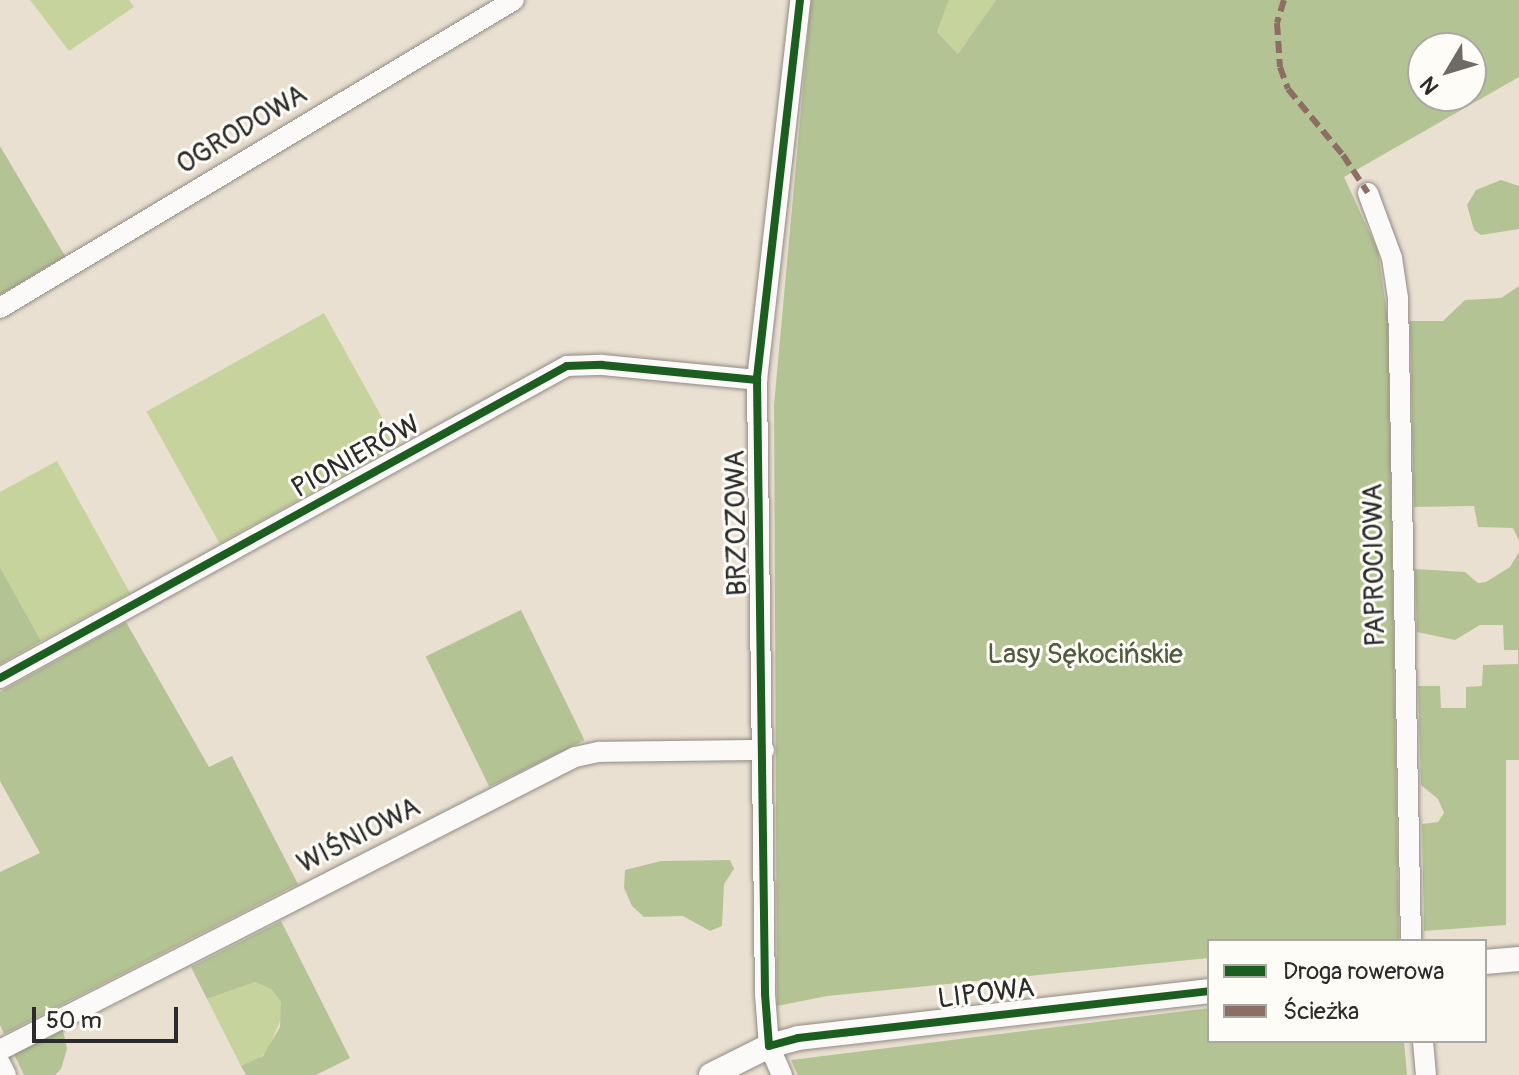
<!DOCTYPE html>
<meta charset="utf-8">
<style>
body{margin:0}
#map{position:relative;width:1519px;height:1075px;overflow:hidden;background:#eae0d2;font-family:Pangolin,sans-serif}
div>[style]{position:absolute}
.green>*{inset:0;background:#c7d39c;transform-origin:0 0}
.forest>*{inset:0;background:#b4c394;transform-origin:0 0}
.roads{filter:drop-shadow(0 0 2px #908b84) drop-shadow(0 0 2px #908b84)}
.minor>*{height:20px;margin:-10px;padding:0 10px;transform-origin:10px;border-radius:10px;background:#fcfaf8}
.tertiary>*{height:24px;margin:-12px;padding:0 12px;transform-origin:12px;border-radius:12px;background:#fcfaf8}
.quiet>*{height:6px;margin-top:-3px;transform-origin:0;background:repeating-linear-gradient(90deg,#8d6e63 0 12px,transparent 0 18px)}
.cycleway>*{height:8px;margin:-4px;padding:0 4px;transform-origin:4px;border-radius:4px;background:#1b5e20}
span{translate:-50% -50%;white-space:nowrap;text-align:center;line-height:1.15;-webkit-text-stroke:6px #fdfcf7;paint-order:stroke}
.street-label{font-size:28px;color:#2b2b2b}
.park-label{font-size:28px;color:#515a3f}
.legend{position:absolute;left:1207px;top:939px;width:280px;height:104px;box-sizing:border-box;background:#fdfcf7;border:2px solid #a9a8a5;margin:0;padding:10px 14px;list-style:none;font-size:24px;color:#2b2b2b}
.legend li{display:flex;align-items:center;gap:16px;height:40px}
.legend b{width:40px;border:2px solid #a9a8a5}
.north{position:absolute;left:1407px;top:32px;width:80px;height:80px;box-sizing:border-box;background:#fdfcf7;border:2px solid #a9a8a5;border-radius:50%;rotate:232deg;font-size:22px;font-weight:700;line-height:32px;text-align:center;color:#2b2b2b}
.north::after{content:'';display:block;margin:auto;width:28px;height:36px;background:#6e6a65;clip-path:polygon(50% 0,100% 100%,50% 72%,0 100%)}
.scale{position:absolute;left:32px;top:1007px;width:146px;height:36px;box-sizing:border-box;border:4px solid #2b2b2b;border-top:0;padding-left:10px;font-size:24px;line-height:28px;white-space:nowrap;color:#2b2b2b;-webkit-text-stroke:6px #fdfcf7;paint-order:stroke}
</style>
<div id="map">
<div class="green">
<div style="clip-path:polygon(30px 0,129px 0,134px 7px,69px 51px)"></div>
<div style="clip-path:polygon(949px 0,996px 0,958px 54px,937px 32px)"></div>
<div style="left:324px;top:313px;width:151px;height:203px;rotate:61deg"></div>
<div style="clip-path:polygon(57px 461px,130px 593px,41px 641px,0 567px,0 492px)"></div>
<div style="clip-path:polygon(255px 982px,271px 989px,281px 1002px,283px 1014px,268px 1050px,256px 1061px,241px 1066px,207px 999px)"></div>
</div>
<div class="forest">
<div style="clip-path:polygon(evenodd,811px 0,949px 0,937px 32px,958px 54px,996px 0,1519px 0,1519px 77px,1344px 177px,1378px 251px,1388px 321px,1399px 939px,1209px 941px,1209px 958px,827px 996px,777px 1006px,774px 405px,811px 0,1423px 48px,1471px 48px,1471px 96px,1423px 96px,1423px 48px)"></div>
<div style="clip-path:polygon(0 146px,65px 256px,0 295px)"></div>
<div style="clip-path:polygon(1501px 180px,1519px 186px,1519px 229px,1481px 235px,1474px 230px,1467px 205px,1476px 190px)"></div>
<div style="clip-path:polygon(1519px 286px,1519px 541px,1513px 528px,1478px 527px,1474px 506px,1414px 507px,1410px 321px,1443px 321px,1465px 300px,1501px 298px)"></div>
<div style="clip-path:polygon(1519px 552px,1519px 760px,1506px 760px,1506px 925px,1424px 931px,1422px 824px,1438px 822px,1444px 813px,1438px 799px,1421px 785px,1418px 686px,1440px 686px,1441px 708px,1466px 708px,1466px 687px,1482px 686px,1483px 665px,1518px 664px,1518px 650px,1504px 650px,1503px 625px,1480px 625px,1455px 640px,1417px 632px,1415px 569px,1465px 572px,1478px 583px,1486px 582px,1510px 567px)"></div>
<div style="clip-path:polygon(0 567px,41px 641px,0 664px)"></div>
<div style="left:521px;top:610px;width:145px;height:106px;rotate:64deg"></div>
<div style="clip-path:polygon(126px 622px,209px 767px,232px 756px,298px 884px,4px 1034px,0 1025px,0 872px,40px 853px,0 781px,0 692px)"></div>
<div style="clip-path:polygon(730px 860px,734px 869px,724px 884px,722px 926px,710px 931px,683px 916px,644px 917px,632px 906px,624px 888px,625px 870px,661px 861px)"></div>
<div style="clip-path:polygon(281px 921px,350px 1058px,316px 1075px,246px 1075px,241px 1066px,263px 1056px,280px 1027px,281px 1002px,271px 989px,255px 982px,207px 999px,191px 967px)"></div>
<div style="clip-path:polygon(1209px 1008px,1209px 1041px,1404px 1041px,1407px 1075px,798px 1075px,791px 1060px)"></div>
<div style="clip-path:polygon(63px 1030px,67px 1049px,61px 1069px,55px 1075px,24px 1075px,14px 1054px)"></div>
</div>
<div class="roads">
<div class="minor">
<div style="left:1368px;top:193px;width:69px;rotate:69.7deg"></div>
<div style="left:1392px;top:258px;width:40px;rotate:81.5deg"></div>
<div style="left:1398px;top:298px;width:643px;rotate:88.84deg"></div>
<div style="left:0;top:308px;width:599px;rotate:-30.93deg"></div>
<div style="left:0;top:678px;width:647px;rotate:-28.82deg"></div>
<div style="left:567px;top:366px;width:35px;rotate:-2deg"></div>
<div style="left:602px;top:365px;width:156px;rotate:5.5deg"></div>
<div style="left:1423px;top:1041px;width:34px;rotate:85deg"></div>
<div style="left:0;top:1050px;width:645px;rotate:-27deg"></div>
<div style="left:575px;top:757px;width:25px;rotate:-12deg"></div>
<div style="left:599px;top:752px;width:165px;rotate:-0.7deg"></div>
<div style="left:0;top:1063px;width:13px;rotate:63deg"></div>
<div style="left:782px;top:1075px;width:32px;rotate:-114deg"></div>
<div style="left:769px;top:1046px;width:52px;rotate:-94.4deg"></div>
<div style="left:765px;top:994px;width:614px;rotate:-90.75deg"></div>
<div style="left:757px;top:380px;width:382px;rotate:-83.5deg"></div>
</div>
<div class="tertiary">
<div style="left:1485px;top:962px;width:34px;rotate:-5deg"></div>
<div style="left:711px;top:1075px;width:65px;rotate:-26.6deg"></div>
<div style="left:769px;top:1046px;width:30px;rotate:-15deg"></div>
<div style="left:798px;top:1038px;width:414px;rotate:-6.5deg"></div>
</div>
</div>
<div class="quiet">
<div style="left:1284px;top:0;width:24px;rotate:107deg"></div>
<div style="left:1277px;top:23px;width:44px;rotate:86.1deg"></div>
<div style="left:1280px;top:67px;width:23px;rotate:70deg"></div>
<div style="left:1288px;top:89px;width:86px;rotate:50.2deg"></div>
<div style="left:1343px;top:155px;width:45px;rotate:56.7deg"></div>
</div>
<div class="cycleway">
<div style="left:800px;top:0;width:382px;rotate:96.5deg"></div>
<div style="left:757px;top:380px;width:614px;rotate:89.25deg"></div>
<div style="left:765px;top:994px;width:52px;rotate:85.6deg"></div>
<div style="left:769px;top:1046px;width:30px;rotate:-15deg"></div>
<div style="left:798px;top:1038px;width:414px;rotate:-6.5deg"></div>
<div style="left:0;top:678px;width:647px;rotate:-28.82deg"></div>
<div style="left:567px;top:366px;width:35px;rotate:-2deg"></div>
<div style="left:602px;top:365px;width:156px;rotate:5.5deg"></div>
</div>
<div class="street-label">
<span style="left:242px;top:130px;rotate:-31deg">OGRODOWA</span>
<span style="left:356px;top:457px;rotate:-29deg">PIONIERÓW</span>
<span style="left:737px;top:523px;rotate:-91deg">BRZOZOWA</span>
<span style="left:1375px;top:565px;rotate:-91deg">PAPROCIOWA</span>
<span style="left:359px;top:836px;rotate:-27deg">WIŚNIOWA</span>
<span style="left:986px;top:994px;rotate:-7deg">LIPOWA</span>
</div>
<div class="park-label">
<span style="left:1085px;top:655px">Lasy Sękocińskie</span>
</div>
<ul class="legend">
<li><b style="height:10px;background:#1b5e20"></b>Droga rowerowa</li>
<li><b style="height:10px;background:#8d6e63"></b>Ścieżka</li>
</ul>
<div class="north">N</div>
<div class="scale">50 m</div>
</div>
